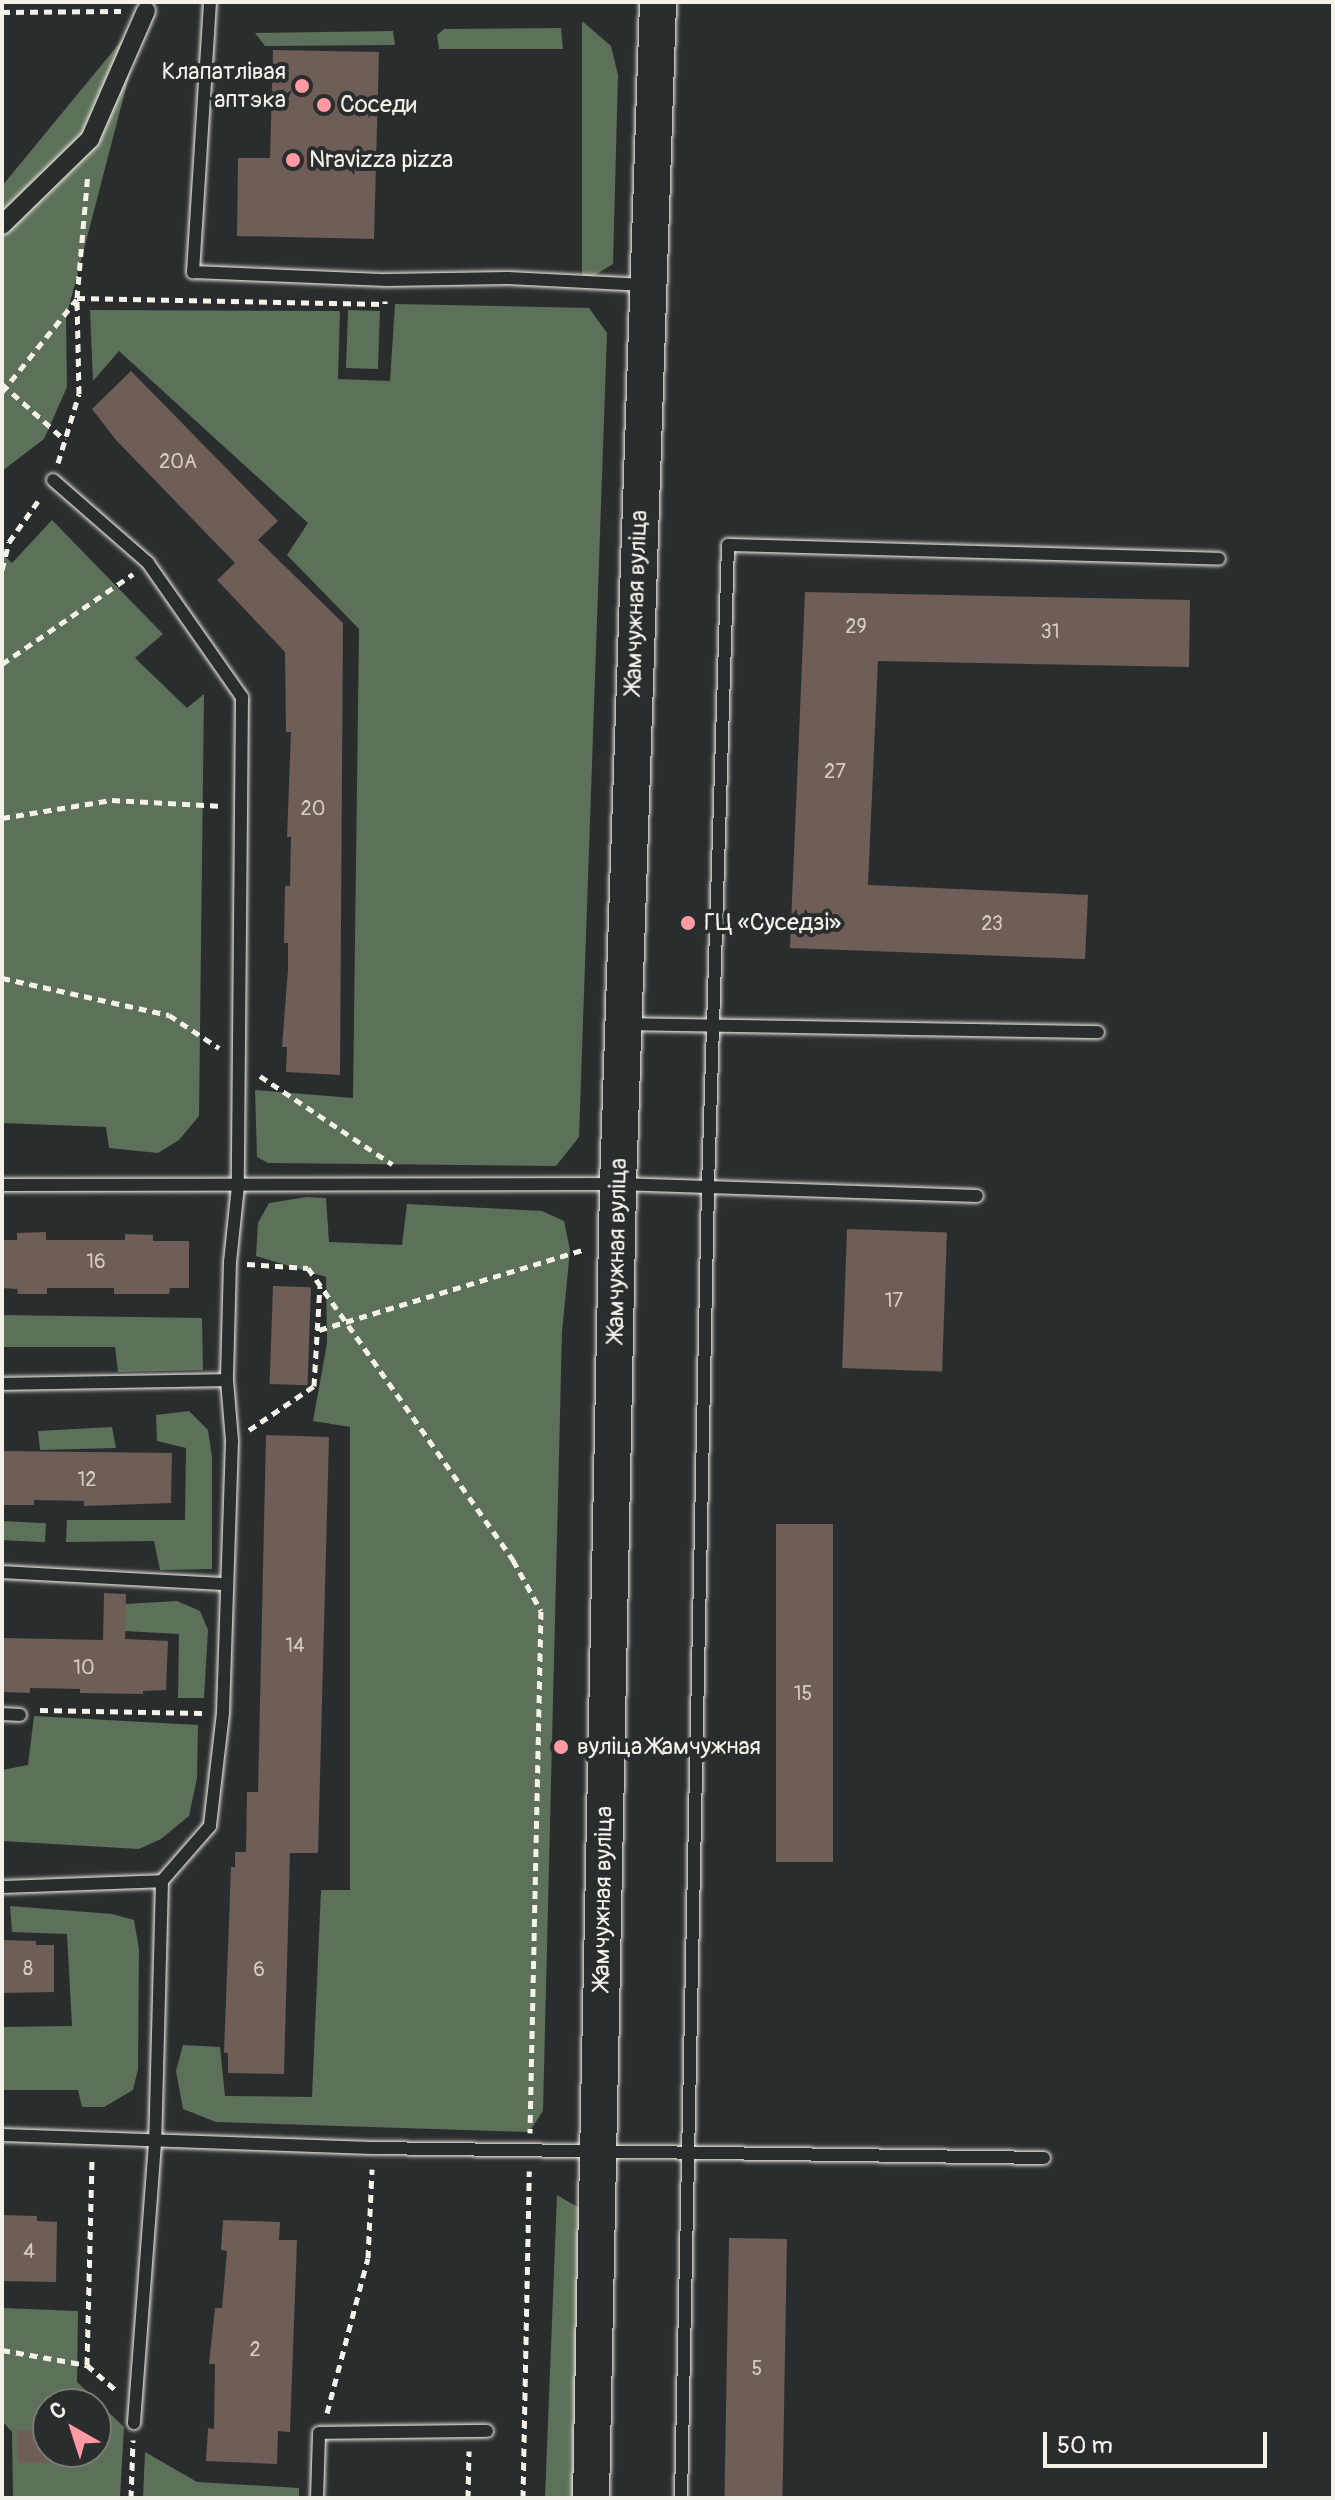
<!DOCTYPE html>
<meta charset="utf-8">
<style>
body{margin:0}
#map{position:relative;width:1335px;height:2500px;overflow:hidden;background:#2a2d2e;font-family:Pangolin,sans-serif}
div>[style]{position:absolute}
.green>*{inset:0;background:#5d7059;transform-origin:0 0}
.building>*{inset:0;background:#6f5d57;transform-origin:0 0}
.path>*{height:5px;margin-top:-2.5px;transform-origin:0;background:repeating-linear-gradient(90deg,#f4f1e8 0 8px,transparent 0 14px)}
.roads{filter:drop-shadow(0 0 2px #f4f1e8) drop-shadow(0 0 2px #f4f1e8)}
.service>*{height:12px;margin:-6px;padding:0 6px;transform-origin:6px;border-radius:6px;background:#2a2d2e}
.pedestrian>*{height:18px;margin:-9px;padding:0 9px;transform-origin:9px;border-radius:9px;background:#2a2d2e}
.secondary>*{height:36px;margin:-18px;padding:0 18px;transform-origin:18px;border-radius:18px;background:#2a2d2e}
.dots>*{width:22px;height:22px;translate:-50% -50%;box-sizing:border-box;border:4px solid #2a2d2e;border-radius:50%}
span{translate:-50% -50%;white-space:nowrap;text-align:center;line-height:1.15;-webkit-text-stroke:8px #2a2d2e;paint-order:stroke}
.number-label{font-size:20px;color:#d3ccc4}
.number-label span{-webkit-text-stroke-width:0}
.poi-label{font-size:24px;color:#f4f1e8}
.right{translate:-100% -50%;text-align:right}
.left{translate:0 -50%;text-align:left}
.street-label{font-size:24px;color:#f4f1e8}
.frame{position:absolute;inset:0;border:4px solid #f4f1e8;pointer-events:none}
.north{position:absolute;left:32px;top:2388px;width:80px;height:80px;box-sizing:border-box;background:#2a2d2e;border:2px solid #7b7b78;border-radius:50%;rotate:321deg;font-size:22px;font-weight:700;line-height:32px;text-align:center;color:#f4f1e8}
.north::after{content:'';display:block;margin:auto;width:28px;height:36px;background:#ff9aa2;clip-path:polygon(50% 0,100% 100%,50% 72%,0 100%)}
.scale{position:absolute;left:1043px;top:2432px;width:224px;height:36px;box-sizing:border-box;border:4px solid #f4f1e8;border-top:0;padding-left:10px;font-size:24px;line-height:28px;white-space:nowrap;color:#f4f1e8;-webkit-text-stroke:6px #2a2d2e;paint-order:stroke}
</style>
<div id="map">
<div class="green">
<div style="clip-path:polygon(146px 11px,66px 318px,67px 387px,44px 439px,2px 471px,2px 186px)"></div>
<div style="clip-path:polygon(582px 21px,611px 46px,618px 75px,613px 264px,582px 283px)"></div>
<div style="clip-path:polygon(561px 28px,563px 49px,439px 49px,437px 35px,444px 29px)"></div>
<div style="clip-path:polygon(393px 31px,395px 45px,265px 46px,255px 33px)"></div>
<div style="clip-path:polygon(395px 304px,589px 308px,607px 333px,579px 1137px,556px 1166px,268px 1163px,257px 1157px,255px 1090px,353px 1098px,359px 629px,287px 555px,308px 523px,119px 351px,93px 381px,90px 310px,340px 311px,338px 379px,390px 381px)"></div>
<div style="left:348px;top:310px;width:32px;height:58px;rotate:2deg"></div>
<div style="clip-path:polygon(52px 520px,163px 634px,135px 658px,187px 708px,204px 694px,199px 1116px,179px 1140px,158px 1153px,109px 1148px,106px 1127px,2px 1123px,2px 554px,12px 563px)"></div>
<div style="clip-path:polygon(307px 1197px,326px 1198px,329px 1242px,402px 1245px,407px 1204px,542px 1211px,564px 1221px,570px 1250px,562px 1332px,543px 2111px,529px 2132px,216px 2122px,183px 2109px,176px 2071px,183px 2045px,220px 2047px,225px 2096px,312px 2097px,321px 1890px,350px 1890px,350px 1427px,313px 1421px,327px 1343px,326px 1277px,256px 1256px,258px 1223px,269px 1203px)"></div>
<div style="clip-path:polygon(2px 1315px,202px 1318px,203px 1370px,118px 1372px,115px 1347px,2px 1347px)"></div>
<div style="clip-path:polygon(189px 1411px,208px 1430px,212px 1457px,212px 1569px,160px 1570px,154px 1541px,66px 1542px,67px 1520px,185px 1520px,186px 1448px,157px 1441px,156px 1415px)"></div>
<div style="clip-path:polygon(112px 1427px,116px 1448px,40px 1450px,38px 1431px)"></div>
<div style="left:2px;top:1521px;width:44px;height:19px;rotate:3deg"></div>
<div style="clip-path:polygon(177px 1601px,200px 1611px,208px 1630px,204px 1698px,178px 1698px,179px 1634px,124px 1631px,124px 1604px)"></div>
<div style="clip-path:polygon(34px 1716px,198px 1725px,197px 1778px,189px 1816px,161px 1839px,139px 1849px,2px 1841px,2px 1770px,28px 1765px)"></div>
<div style="clip-path:polygon(10px 1906px,112px 1914px,134px 1920px,139px 1949px,138px 2069px,133px 2090px,104px 2107px,82px 2107px,78px 2090px,2px 2090px,2px 2027px,72px 2026px,67px 1934px,12px 1932px)"></div>
<div style="clip-path:polygon(557px 2195px,581px 2209px,577px 2498px,545px 2498px)"></div>
<div style="clip-path:polygon(evenodd,2px 2308px,78px 2311px,77px 2382px,124px 2427px,120px 2498px,13px 2498px,12px 2432px,2px 2421px,2px 2308px,48px 2404px,96px 2404px,96px 2452px,48px 2452px,48px 2404px)"></div>
<div style="clip-path:polygon(145px 2452px,197px 2482px,299px 2488px,299px 2498px,143px 2498px)"></div>
</div>
<div class="building">
<div style="clip-path:polygon(273px 50px,379px 52px,374px 239px,237px 236px,238px 158px,270px 158px)"></div>
<div style="clip-path:polygon(131px 371px,278px 521px,258px 540px,343px 623px,340px 1075px,286px 1072px,287px 1047px,282px 1047px,288px 969px,288px 943px,284px 943px,285px 886px,290px 886px,291px 837px,287px 837px,291px 732px,286px 732px,285px 652px,217px 580px,235px 563px,116px 440px,92px 409px)"></div>
<div style="clip-path:polygon(805px 592px,1190px 600px,1189px 667px,878px 661px,868px 885px,1088px 895px,1085px 959px,790px 948px)"></div>
<div style="left:847px;top:1229px;width:100px;height:139px;rotate:2deg"></div>
<div style="clip-path:polygon(46px 1232px,46px 1240px,125px 1240px,125px 1234px,153px 1235px,153px 1241px,189px 1241px,189px 1288px,170px 1288px,169px 1294px,114px 1294px,114px 1288px,47px 1288px,47px 1294px,18px 1294px,17px 1289px,2px 1288px,2px 1240px,17px 1240px,17px 1233px)"></div>
<div style="left:273px;top:1286px;width:38px;height:98px;rotate:2deg"></div>
<div style="clip-path:polygon(266px 1435px,329px 1437px,318px 1853px,290px 1853px,284px 2074px,228px 2073px,228px 2053px,224px 2053px,231px 1867px,235px 1867px,235px 1852px,246px 1852px,247px 1792px,258px 1792px)"></div>
<div style="clip-path:polygon(2px 1451px,172px 1453px,171px 1503px,84px 1506px,84px 1501px,34px 1500px,34px 1505px,2px 1505px)"></div>
<div style="left:776px;top:1524px;width:57px;height:338px"></div>
<div style="clip-path:polygon(104px 1593px,126px 1594px,125px 1639px,168px 1641px,166px 1690px,143px 1691px,143px 1694px,80px 1693px,80px 1689px,30px 1688px,30px 1693px,2px 1692px,2px 1638px,103px 1640px)"></div>
<div style="clip-path:polygon(2px 1940px,36px 1941px,36px 1945px,54px 1945px,54px 1992px,2px 1993px)"></div>
<div style="clip-path:polygon(2px 2215px,37px 2216px,37px 2221px,57px 2222px,56px 2282px,2px 2281px)"></div>
<div style="clip-path:polygon(223px 2220px,280px 2222px,279px 2240px,297px 2240px,290px 2432px,278px 2431px,277px 2464px,206px 2461px,208px 2428px,214px 2429px,215px 2364px,209px 2364px,215px 2308px,222px 2308px,227px 2251px,221px 2250px)"></div>
<div style="left:729px;top:2238px;width:58px;height:260px;rotate:1deg"></div>
<div style="left:17px;top:2430px;width:31px;height:33px"></div>
</div>
<div class="path">
<div style="left:2px;top:12px;width:119px;rotate:-0.5deg"></div>
<div style="left:77px;top:298px;width:308px;rotate:1.1deg"></div>
<div style="left:385px;top:304px;width:3px;rotate:-90deg"></div>
<div style="left:2px;top:384px;width:84px;rotate:41.6deg"></div>
<div style="left:2px;top:392px;width:119px;rotate:-51.1deg"></div>
<div style="left:58px;top:463px;width:72px;rotate:-73.1deg"></div>
<div style="left:79px;top:394px;width:96px;rotate:-91.2deg"></div>
<div style="left:77px;top:298px;width:125px;rotate:-85deg"></div>
<div style="left:2px;top:570px;width:29px;rotate:-76deg"></div>
<div style="left:9px;top:542px;width:55px;rotate:-54.6deg"></div>
<div style="left:2px;top:664px;width:159px;rotate:-34.5deg"></div>
<div style="left:2px;top:818px;width:111px;rotate:-9.3deg"></div>
<div style="left:112px;top:800px;width:111px;rotate:3.1deg"></div>
<div style="left:2px;top:978px;width:171px;rotate:12.5deg"></div>
<div style="left:169px;top:1015px;width:60px;rotate:33.4deg"></div>
<div style="left:260px;top:1076px;width:159px;rotate:33.7deg"></div>
<div style="left:247px;top:1264px;width:61px;rotate:3.8deg"></div>
<div style="left:308px;top:1268px;width:357px;rotate:54.9deg"></div>
<div style="left:513px;top:1560px;width:58px;rotate:61.2deg"></div>
<div style="left:541px;top:1611px;width:522px;rotate:91.21deg"></div>
<div style="left:319px;top:1330px;width:279px;rotate:-16.9deg"></div>
<div style="left:249px;top:1430px;width:78px;rotate:-34.1deg"></div>
<div style="left:314px;top:1386px;width:100px;rotate:-86.6deg"></div>
<div style="left:40px;top:1710px;width:162px;rotate:1.1deg"></div>
<div style="left:2px;top:2350px;width:86px;rotate:10deg"></div>
<div style="left:87px;top:2365px;width:37px;rotate:41deg"></div>
<div style="left:87px;top:2365px;width:207px;rotate:-88.6deg"></div>
<div style="left:327px;top:2413px;width:160px;rotate:-75.2deg"></div>
<div style="left:368px;top:2258px;width:89px;rotate:-87.4deg"></div>
<div style="left:131px;top:2498px;width:58px;rotate:-88deg"></div>
<div style="left:468px;top:2498px;width:47px;rotate:-88.8deg"></div>
<div style="left:523px;top:2498px;width:327px;rotate:-88.9deg"></div>
</div>
<div class="roads">
<div class="service">
<div style="left:210px;top:2px;width:271px;rotate:93.6deg"></div>
<div style="left:193px;top:272px;width:194px;rotate:2.4deg"></div>
<div style="left:387px;top:280px;width:121px;rotate:-0.9deg"></div>
<div style="left:508px;top:278px;width:137px;rotate:2.9deg"></div>
<div style="left:53px;top:480px;width:126px;rotate:41.1deg"></div>
<div style="left:148px;top:563px;width:164px;rotate:55deg"></div>
<div style="left:242px;top:697px;width:489px;rotate:90.5deg"></div>
<div style="left:238px;top:1186px;width:76px;rotate:96deg"></div>
<div style="left:230px;top:1262px;width:118px;rotate:91.5deg"></div>
<div style="left:227px;top:1380px;width:61px;rotate:85.3deg"></div>
<div style="left:232px;top:1441px;width:272px;rotate:91.9deg"></div>
<div style="left:223px;top:1713px;width:114px;rotate:96.6deg"></div>
<div style="left:210px;top:1826px;width:73px;rotate:131.1deg"></div>
<div style="left:162px;top:1881px;width:262px;rotate:91.5deg"></div>
<div style="left:155px;top:2143px;width:281px;rotate:94.3deg"></div>
<div style="left:626px;top:1024px;width:472px;rotate:1deg"></div>
<div style="left:2px;top:1185px;width:616px;rotate:-0.09deg"></div>
<div style="left:618px;top:1184px;width:359px;rotate:1.9deg"></div>
<div style="left:2px;top:1384px;width:225px;rotate:-1deg"></div>
<div style="left:2px;top:1572px;width:224px;rotate:3.1deg"></div>
<div style="left:2px;top:1714px;width:18px;rotate:3deg"></div>
<div style="left:2px;top:1887px;width:160px;rotate:-2.1deg"></div>
<div style="left:2px;top:2135px;width:371px;rotate:2deg"></div>
<div style="left:373px;top:2148px;width:671px;rotate:0.85deg"></div>
<div style="left:317px;top:2498px;width:65px;rotate:-88.2deg"></div>
<div style="left:319px;top:2433px;width:168px;rotate:-0.7deg"></div>
<div style="left:681px;top:2498px;width:1312px;rotate:-88.82deg"></div>
<div style="left:708px;top:1186px;width:641px;rotate:-88.21deg"></div>
<div style="left:728px;top:545px;width:491px;rotate:1.6deg"></div>
</div>
<div class="pedestrian">
<div style="left:2px;top:225px;width:123px;rotate:-44.3deg"></div>
<div style="left:90px;top:139px;width:140px;rotate:-66.4deg"></div>
</div>
<div class="secondary">
<div style="left:591px;top:2498px;width:1314px;rotate:-88.82deg"></div>
<div style="left:618px;top:1184px;width:1183px;rotate:-88.06deg"></div>
</div>
</div>
<div class="dots">
<div style="left:302px;top:86px;background:#ff9aa2"></div>
<div style="left:324px;top:105px;background:#ff9aa2"></div>
<div style="left:293px;top:160px;background:#ff9aa2"></div>
<div style="left:688px;top:923px;background:#ff9aa2"></div>
<div style="left:561px;top:1747px;background:#ff9aa2"></div>
</div>
<div class="number-label">
<span style="left:178px;top:461px">20А</span>
<span style="left:856px;top:626px">29</span>
<span style="left:1050px;top:631px">31</span>
<span style="left:835px;top:771px">27</span>
<span style="left:313px;top:808px">20</span>
<span style="left:992px;top:923px">23</span>
<span style="left:96px;top:1261px">16</span>
<span style="left:894px;top:1300px">17</span>
<span style="left:87px;top:1479px">12</span>
<span style="left:295px;top:1645px">14</span>
<span style="left:84px;top:1667px">10</span>
<span style="left:803px;top:1693px">15</span>
<span style="left:28px;top:1968px">8</span>
<span style="left:259px;top:1969px">6</span>
<span style="left:29px;top:2251px">4</span>
<span style="left:255px;top:2349px">2</span>
<span style="left:757px;top:2368px">5</span>
</div>
<div class="poi-label">
<span class="right" style="left:286px;top:86px">Клапатлівая<br>аптэка</span>
<span class="left" style="left:340px;top:105px">Соседи</span>
<span class="left" style="left:309px;top:160px">Nravizza pizza</span>
<span class="left" style="left:704px;top:923px">ГЦ «Суседзі»</span>
<span class="left" style="left:577px;top:1747px">вуліца Жамчужная</span>
</div>
<div class="street-label">
<span style="left:636px;top:602px;rotate:-88deg">Жамчужная вуліца</span>
<span style="left:617px;top:1250px;rotate:-89deg">Жамчужная вуліца</span>
<span style="left:603px;top:1898px;rotate:-89deg">Жамчужная вуліца</span>
</div>
<div class="frame"></div>
<div class="north">С</div>
<div class="scale">50 m</div>
</div>
